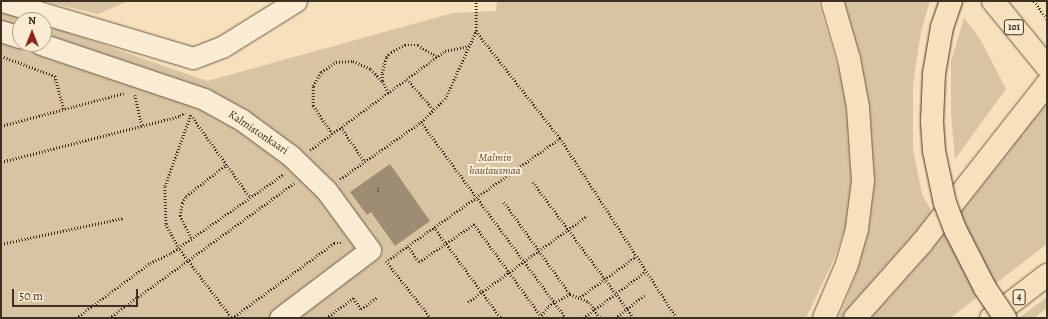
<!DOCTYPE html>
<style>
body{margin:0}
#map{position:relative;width:1048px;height:319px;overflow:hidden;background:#f7e1bc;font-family:Alegreya,serif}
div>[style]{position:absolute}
.green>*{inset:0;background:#d8c3a2}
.building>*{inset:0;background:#9e8c73}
.path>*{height:2.5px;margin-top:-1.25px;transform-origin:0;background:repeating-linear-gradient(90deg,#3e2f23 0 1px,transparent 0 3px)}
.roads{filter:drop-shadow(0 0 1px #6c5c49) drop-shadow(0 0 1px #6c5c49)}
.minor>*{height:21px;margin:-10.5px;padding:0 10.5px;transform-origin:10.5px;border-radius:10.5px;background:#faecd3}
.highway>*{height:22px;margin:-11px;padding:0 11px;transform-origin:11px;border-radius:11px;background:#f7e1bc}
.bridges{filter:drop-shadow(0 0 1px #3e2f23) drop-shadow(0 0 1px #3e2f23)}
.highway-bridge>*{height:22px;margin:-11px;padding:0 11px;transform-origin:11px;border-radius:11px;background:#f7e1bc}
span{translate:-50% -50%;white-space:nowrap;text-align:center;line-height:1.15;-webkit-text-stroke:4px #faecd3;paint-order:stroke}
.number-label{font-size:9px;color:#564637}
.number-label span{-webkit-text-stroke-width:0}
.shield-label span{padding:1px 3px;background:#faecd3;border:1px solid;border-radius:3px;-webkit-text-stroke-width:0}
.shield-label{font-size:10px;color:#3e2f23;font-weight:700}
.street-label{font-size:11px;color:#3e2f23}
.park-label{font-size:11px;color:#5d4d3c;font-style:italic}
.frame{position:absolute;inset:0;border:2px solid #3e2f23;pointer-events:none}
.north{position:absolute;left:12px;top:12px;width:40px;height:40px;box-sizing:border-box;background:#faecd3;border:1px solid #afa08d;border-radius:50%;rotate:0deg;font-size:11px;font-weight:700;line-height:16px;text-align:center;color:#3e2f23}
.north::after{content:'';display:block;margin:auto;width:14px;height:18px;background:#8f2418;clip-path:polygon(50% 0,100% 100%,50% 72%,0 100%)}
.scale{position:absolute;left:12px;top:289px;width:126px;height:18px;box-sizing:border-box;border:2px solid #3e2f23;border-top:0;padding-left:5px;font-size:12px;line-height:14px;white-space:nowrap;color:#3e2f23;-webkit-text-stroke:3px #faecd3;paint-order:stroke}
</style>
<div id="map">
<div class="green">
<div style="clip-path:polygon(43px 1px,128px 1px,98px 14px)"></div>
<div style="clip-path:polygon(497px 1px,818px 1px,842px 81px,850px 125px,855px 171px,851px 212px,834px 259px,806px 318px,1px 318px,1px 9px,32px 20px,20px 20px,20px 44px,44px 44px,44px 24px,207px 81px,453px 13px,496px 11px)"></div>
<div style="clip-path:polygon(843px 1px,930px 1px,921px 31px,913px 85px,913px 149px,922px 194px,933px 214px,842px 318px,839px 318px,855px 276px,870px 215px,872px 162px,863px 75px)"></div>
<div style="clip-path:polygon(964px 18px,980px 39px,1006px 89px,955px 159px,951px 113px,951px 61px)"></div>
<div style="clip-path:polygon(1043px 101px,1047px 104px,1047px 244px,995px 284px,973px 245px,959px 209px)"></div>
<div style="clip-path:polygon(945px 228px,979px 296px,950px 318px,865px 318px)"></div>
<div style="clip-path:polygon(1047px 297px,1047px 308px,1034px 318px,1019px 318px)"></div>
</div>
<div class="building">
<div style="clip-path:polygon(390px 164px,430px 221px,395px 246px,371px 212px,367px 215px,350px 192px)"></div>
</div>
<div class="path">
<div style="left:1034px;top:1px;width:22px;rotate:54deg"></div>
<div style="left:476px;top:31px;width:136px;rotate:51.9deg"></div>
<div style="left:560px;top:138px;width:215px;rotate:57deg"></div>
<div style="left:1px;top:56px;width:58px;rotate:20.3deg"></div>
<div style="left:55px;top:76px;width:34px;rotate:75deg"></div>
<div style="left:407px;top:79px;width:41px;rotate:48.9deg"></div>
<div style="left:388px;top:93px;width:13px;rotate:-117deg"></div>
<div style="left:382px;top:81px;width:8px;rotate:-90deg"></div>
<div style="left:382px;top:73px;width:16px;rotate:-76deg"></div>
<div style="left:386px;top:57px;width:7px;rotate:-45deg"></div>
<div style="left:391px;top:52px;width:16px;rotate:-27deg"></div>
<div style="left:405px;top:45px;width:13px"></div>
<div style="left:418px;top:45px;width:22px;rotate:32deg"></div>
<div style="left:135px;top:95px;width:31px;rotate:77deg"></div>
<div style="left:191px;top:115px;width:77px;rotate:109.9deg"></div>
<div style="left:165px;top:187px;width:37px;rotate:88deg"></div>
<div style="left:166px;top:224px;width:26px;rotate:62deg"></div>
<div style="left:178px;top:247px;width:89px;rotate:52.7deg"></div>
<div style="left:191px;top:115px;width:101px;rotate:54.3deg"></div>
<div style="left:421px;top:122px;width:244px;rotate:53.5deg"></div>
<div style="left:1px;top:126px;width:127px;rotate:-15deg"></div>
<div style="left:341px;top:127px;width:42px;rotate:55.6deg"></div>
<div style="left:332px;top:134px;width:34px;rotate:-124deg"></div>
<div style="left:313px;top:106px;width:20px;rotate:-90deg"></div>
<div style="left:313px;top:86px;width:16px;rotate:-60deg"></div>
<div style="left:321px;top:72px;width:18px;rotate:-34deg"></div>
<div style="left:336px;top:62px;width:17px;rotate:-3deg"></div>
<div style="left:353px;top:61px;width:20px;rotate:24deg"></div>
<div style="left:371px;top:69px;width:16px;rotate:47deg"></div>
<div style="left:310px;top:150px;width:167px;rotate:-36.3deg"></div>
<div style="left:445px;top:51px;width:25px;rotate:-12deg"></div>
<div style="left:1px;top:162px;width:185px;rotate:-14.4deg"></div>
<div style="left:180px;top:116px;width:6px;rotate:-39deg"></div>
<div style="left:340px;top:179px;width:99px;rotate:-35.1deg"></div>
<div style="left:421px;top:122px;width:33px;rotate:-44deg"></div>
<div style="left:445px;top:99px;width:75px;rotate:-65.5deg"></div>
<div style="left:476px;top:31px;width:30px;rotate:-90deg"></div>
<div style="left:533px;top:182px;width:169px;rotate:53.4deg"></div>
<div style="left:504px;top:202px;width:113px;rotate:54.3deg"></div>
<div style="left:434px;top:227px;width:113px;rotate:53.6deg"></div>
<div style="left:191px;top:238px;width:25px;rotate:-117deg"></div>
<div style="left:180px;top:216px;width:13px;rotate:-81deg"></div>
<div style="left:182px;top:203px;width:8px;rotate:-60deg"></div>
<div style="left:186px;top:196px;width:52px;rotate:-38deg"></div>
<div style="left:1px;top:244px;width:125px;rotate:-12deg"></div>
<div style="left:408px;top:246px;width:19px;rotate:55deg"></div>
<div style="left:419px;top:262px;width:67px;rotate:-34.6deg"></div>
<div style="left:474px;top:224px;width:114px;rotate:53.9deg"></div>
<div style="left:388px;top:260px;width:211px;rotate:-35.3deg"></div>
<div style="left:386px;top:261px;width:73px;rotate:51.7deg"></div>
<div style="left:580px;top:297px;width:68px;rotate:-36deg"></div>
<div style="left:468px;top:302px;width:147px;rotate:-35.9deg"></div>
<div style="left:76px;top:318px;width:92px;rotate:-36.6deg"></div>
<div style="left:150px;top:263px;width:23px;rotate:-25deg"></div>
<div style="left:171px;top:253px;width:138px;rotate:-35deg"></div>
<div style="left:109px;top:318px;width:229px;rotate:-36.1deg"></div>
<div style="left:232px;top:318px;width:127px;rotate:-36.3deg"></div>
<div style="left:334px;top:243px;width:8px"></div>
<div style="left:326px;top:318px;width:34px;rotate:-36deg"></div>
<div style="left:354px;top:298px;width:13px;rotate:58deg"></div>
<div style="left:361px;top:309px;width:19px;rotate:-36deg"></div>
<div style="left:540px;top:318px;width:14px;rotate:-56deg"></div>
<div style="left:548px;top:306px;width:25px;rotate:-29deg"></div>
<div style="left:570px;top:294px;width:21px;rotate:23deg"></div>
<div style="left:589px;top:302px;width:19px;rotate:55deg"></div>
<div style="left:583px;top:318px;width:77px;rotate:-36.6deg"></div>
<div style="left:615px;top:318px;width:39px;rotate:-38deg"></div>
</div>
<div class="roads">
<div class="minor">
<div style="left:2px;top:1px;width:199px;rotate:16.6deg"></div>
<div style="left:193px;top:58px;width:31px;rotate:-21deg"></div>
<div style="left:222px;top:47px;width:87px;rotate:-31.9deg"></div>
<div style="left:1px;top:31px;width:20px;rotate:18deg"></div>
<div style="left:41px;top:44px;width:172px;rotate:18.6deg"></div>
<div style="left:204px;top:99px;width:43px;rotate:28.9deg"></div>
<div style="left:242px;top:120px;width:61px;rotate:36.3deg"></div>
<div style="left:291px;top:156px;width:49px;rotate:44.2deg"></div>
<div style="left:326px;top:190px;width:74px;rotate:53.7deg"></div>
<div style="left:370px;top:250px;width:113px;rotate:142.9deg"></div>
</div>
<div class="highway">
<div style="left:993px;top:1px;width:85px;rotate:50.7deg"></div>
<div style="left:824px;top:318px;width:59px;rotate:-66.9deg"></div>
<div style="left:847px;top:264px;width:37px;rotate:-74deg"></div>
<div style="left:857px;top:228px;width:47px;rotate:-82.7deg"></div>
<div style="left:863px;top:181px;width:74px;rotate:-93.9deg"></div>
<div style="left:858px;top:107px;width:49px;rotate:-100.6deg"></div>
<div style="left:849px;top:59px;width:60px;rotate:-106.3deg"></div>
<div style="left:855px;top:318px;width:99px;rotate:-48.3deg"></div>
<div style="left:921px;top:244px;width:204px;rotate:-51.8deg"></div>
<div style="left:991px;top:318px;width:71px;rotate:-37.5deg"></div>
</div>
</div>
<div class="bridges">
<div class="highway-bridge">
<div style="left:951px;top:1px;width:28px;rotate:109deg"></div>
<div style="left:942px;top:27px;width:48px;rotate:99.7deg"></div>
<div style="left:934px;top:74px;width:48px;rotate:92.4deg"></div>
<div style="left:932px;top:122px;width:29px;rotate:86deg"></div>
<div style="left:934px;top:151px;width:53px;rotate:78.1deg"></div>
<div style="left:945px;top:203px;width:30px;rotate:69deg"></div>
<div style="left:956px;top:231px;width:64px;rotate:63deg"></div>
<div style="left:985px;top:288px;width:36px;rotate:56deg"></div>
</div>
</div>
<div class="number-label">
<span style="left:378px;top:189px">1</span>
</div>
<div class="shield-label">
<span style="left:1014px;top:27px">101</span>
<span style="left:1019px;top:297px">4</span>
</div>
<div class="street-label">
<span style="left:258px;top:133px;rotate:34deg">Kalmistonkaari</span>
</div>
<div class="park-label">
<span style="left:495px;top:165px">Malmin<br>hautausmaa</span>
</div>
<div class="frame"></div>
<div class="north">N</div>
<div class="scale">50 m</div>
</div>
